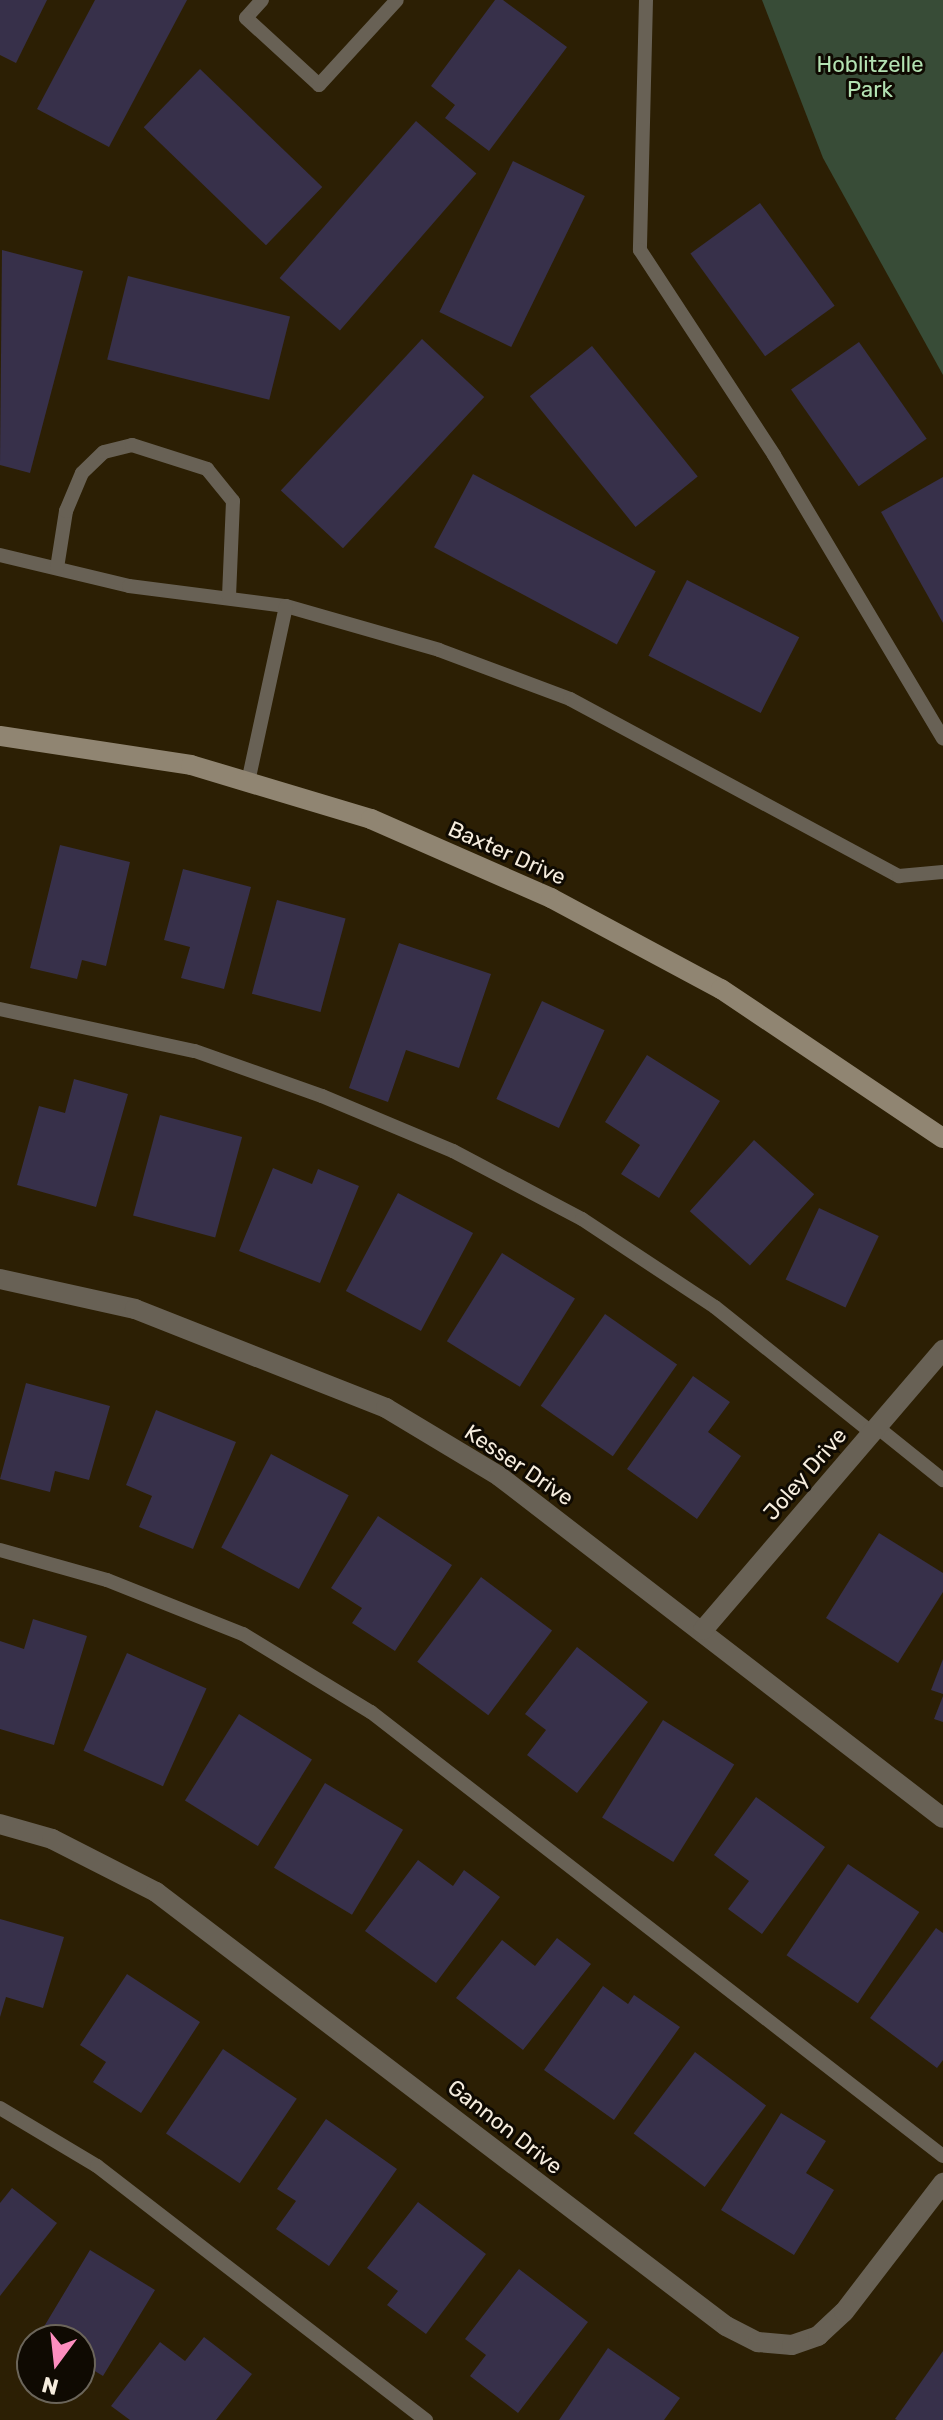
<!DOCTYPE html>
<style>
body{margin:0}
#map{position:relative;width:943px;height:2420px;overflow:hidden;background:#2c1f04;font-family:Rubik,sans-serif}
div>[style]{position:absolute}
.green>*{inset:0;background:#384c37}
.building>*{inset:0;background:#37304a;transform-origin:0 0}
.lane>*{height:14px;margin:-7px;padding:0 7px;transform-origin:7px;border-radius:7px;background:#686155}
.street>*{height:20px;margin:-10px;padding:0 10px;transform-origin:10px;border-radius:10px;background:#686155}
.secondary>*{height:20px;margin:-10px;padding:0 10px;transform-origin:10px;border-radius:10px;background:#908572}
span{translate:-50% -50%;white-space:nowrap;text-align:center;line-height:1.15;-webkit-text-stroke:6px #0f0a02;paint-order:stroke}
.park-label{font-size:22px;color:#b3e2b2}
.street-label{font-size:22px;color:#f6edde}
.north{position:absolute;left:16px;top:2324px;width:80px;height:80px;box-sizing:border-box;background:#0f0a02;border:2px solid #6b655a;border-radius:50%;rotate:195deg;font-size:22px;font-weight:700;line-height:32px;text-align:center;color:#f6edde}
.north::after{content:'';display:block;margin:auto;width:28px;height:36px;background:#fd8ebf;clip-path:polygon(50% 0,100% 100%,50% 72%,0 100%)}
</style>
<div id="map">
<div class="green">
<div style="clip-path:polygon(762px 0,943px 0,943px 375px,823px 158px)"></div>
</div>
<div class="building">
<div style="clip-path:polygon(0 0,47px 0,16px 63px,0 55px)"></div>
<div style="clip-path:polygon(95px 0,187px 0,109px 147px,37px 109px)"></div>
<div style="clip-path:polygon(495px 0,503px 0,567px 47px,489px 151px,445px 118px,455px 105px,431px 86px)"></div>
<div style="left:200px;top:69px;width:170px;height:81px;rotate:44deg"></div>
<div style="left:416px;top:121px;width:80px;height:208px;rotate:41deg"></div>
<div style="left:513px;top:161px;width:80px;height:168px;rotate:26deg"></div>
<div style="left:760px;top:203px;width:127px;height:86px;rotate:54deg"></div>
<div style="clip-path:polygon(2px 250px,83px 271px,30px 473px,0 465px)"></div>
<div style="left:128px;top:276px;width:167px;height:86px;rotate:14deg"></div>
<div style="left:422px;top:339px;width:85px;height:207px;rotate:43deg"></div>
<div style="left:859px;top:342px;width:118px;height:83px;rotate:55deg"></div>
<div style="left:592px;top:346px;width:168px;height:80px;rotate:51deg"></div>
<div style="left:473px;top:474px;width:207px;height:83px;rotate:28deg"></div>
<div style="clip-path:polygon(943px 477px,943px 623px,881px 512px)"></div>
<div style="left:687px;top:580px;width:126px;height:85px;rotate:27deg"></div>
<div style="clip-path:polygon(60px 845px,130px 862px,106px 966px,82px 960px,77px 979px,30px 968px)"></div>
<div style="clip-path:polygon(183px 869px,251px 887px,224px 989px,181px 978px,190px 947px,164px 940px)"></div>
<div style="left:277px;top:900px;width:71px;height:97px;rotate:15deg"></div>
<div style="clip-path:polygon(399px 943px,491px 974px,459px 1068px,406px 1050px,388px 1102px,349px 1088px)"></div>
<div style="left:542px;top:1001px;width:69px;height:108px;rotate:25deg"></div>
<div style="clip-path:polygon(647px 1055px,720px 1101px,659px 1198px,621px 1174px,640px 1145px,605px 1122px)"></div>
<div style="clip-path:polygon(74px 1079px,128px 1094px,96px 1207px,17px 1185px,39px 1106px,65px 1113px)"></div>
<div style="left:160px;top:1115px;width:85px;height:104px;rotate:15deg"></div>
<div style="left:754px;top:1140px;width:81px;height:96px;rotate:42deg"></div>
<div style="clip-path:polygon(273px 1168px,312px 1184px,318px 1169px,359px 1186px,320px 1283px,239px 1251px)"></div>
<div style="left:398px;top:1193px;width:85px;height:111px;rotate:28deg"></div>
<div style="left:819px;top:1208px;width:66px;height:79px;rotate:25deg"></div>
<div style="left:502px;top:1253px;width:86px;height:104px;rotate:32deg"></div>
<div style="left:605px;top:1314px;width:88px;height:112px;rotate:35deg"></div>
<div style="clip-path:polygon(693px 1376px,730px 1402px,708px 1432px,741px 1456px,697px 1519px,627px 1469px)"></div>
<div style="clip-path:polygon(26px 1383px,110px 1406px,89px 1480px,55px 1471px,50px 1492px,0 1479px)"></div>
<div style="clip-path:polygon(156px 1410px,236px 1442px,193px 1549px,139px 1527px,152px 1496px,126px 1485px)"></div>
<div style="left:271px;top:1454px;width:88px;height:106px;rotate:28deg"></div>
<div style="clip-path:polygon(378px 1516px,452px 1565px,395px 1651px,352px 1623px,362px 1608px,331px 1588px)"></div>
<div style="clip-path:polygon(879px 1533px,943px 1573px,943px 1592px,898px 1663px,826px 1618px)"></div>
<div style="left:481px;top:1577px;width:89px;height:106px;rotate:37deg"></div>
<div style="clip-path:polygon(33px 1619px,87px 1636px,54px 1745px,0 1729px,0 1641px,24px 1649px)"></div>
<div style="clip-path:polygon(577px 1647px,648px 1702px,577px 1793px,527px 1755px,546px 1730px,525px 1714px)"></div>
<div style="left:127px;top:1653px;width:87px;height:107px;rotate:24deg"></div>
<div style="clip-path:polygon(943px 1659px,943px 1694px,931px 1690px)"></div>
<div style="clip-path:polygon(943px 1696px,943px 1722px,934px 1719px)"></div>
<div style="left:239px;top:1714px;width:86px;height:102px;rotate:32deg"></div>
<div style="left:663px;top:1720px;width:84px;height:115px;rotate:32deg"></div>
<div style="left:325px;top:1783px;width:91px;height:99px;rotate:31deg"></div>
<div style="clip-path:polygon(756px 1797px,825px 1847px,762px 1934px,728px 1909px,749px 1881px,714px 1855px)"></div>
<div style="clip-path:polygon(418px 1860px,453px 1886px,464px 1870px,500px 1897px,436px 1983px,365px 1931px)"></div>
<div style="left:848px;top:1864px;width:86px;height:110px;rotate:34deg"></div>
<div style="clip-path:polygon(0 1919px,64px 1937px,43px 2008px,6px 1997px,0 2017px)"></div>
<div style="clip-path:polygon(936px 1928px,943px 1933px,943px 2060px,937px 2068px,870px 2018px)"></div>
<div style="clip-path:polygon(557px 1938px,591px 1964px,523px 2050px,456px 1998px,502px 1940px,535px 1966px)"></div>
<div style="clip-path:polygon(127px 1974px,200px 2022px,141px 2113px,93px 2082px,106px 2062px,80px 2045px)"></div>
<div style="clip-path:polygon(603px 1986px,628px 2004px,634px 1995px,680px 2027px,614px 2120px,544px 2070px)"></div>
<div style="left:223px;top:2049px;width:89px;height:102px;rotate:34deg"></div>
<div style="left:695px;top:2052px;width:89px;height:102px;rotate:37deg"></div>
<div style="clip-path:polygon(781px 2113px,826px 2141px,806px 2173px,834px 2190px,794px 2255px,721px 2210px)"></div>
<div style="clip-path:polygon(326px 2119px,397px 2169px,329px 2266px,276px 2229px,296px 2201px,277px 2189px)"></div>
<div style="clip-path:polygon(12px 2188px,57px 2223px,0 2296px,0 2203px)"></div>
<div style="clip-path:polygon(418px 2202px,486px 2254px,426px 2334px,387px 2305px,398px 2291px,367px 2268px)"></div>
<div style="clip-path:polygon(90px 2250px,155px 2290px,103px 2376px,80px 2362px,80px 2340px,36px 2340px)"></div>
<div style="clip-path:polygon(519px 2269px,588px 2322px,518px 2413px,470px 2376px,486px 2355px,465px 2339px)"></div>
<div style="clip-path:polygon(204px 2337px,252px 2374px,216px 2420px,130px 2420px,111px 2406px,160px 2342px,185px 2361px)"></div>
<div style="clip-path:polygon(608px 2348px,680px 2398px,664px 2420px,559px 2420px)"></div>
<div style="clip-path:polygon(943px 2351px,943px 2420px,897px 2420px,895px 2419px)"></div>
</div>
<div class="lane">
<div style="left:262px;top:0;width:24px;rotate:132deg"></div>
<div style="left:246px;top:18px;width:99px;rotate:42.5deg"></div>
<div style="left:319px;top:85px;width:115px;rotate:-47.5deg"></div>
<div style="left:646px;top:0;width:250px;rotate:91.4deg"></div>
<div style="left:640px;top:250px;width:245px;rotate:56.8deg"></div>
<div style="left:774px;top:455px;width:330px;rotate:59.2deg"></div>
<div style="left:0;top:555px;width:133px;rotate:13.5deg"></div>
<div style="left:129px;top:586px;width:158px;rotate:7.3deg"></div>
<div style="left:286px;top:606px;width:159px;rotate:16deg"></div>
<div style="left:439px;top:650px;width:140px;rotate:20.5deg"></div>
<div style="left:570px;top:699px;width:374px;rotate:28.3deg"></div>
<div style="left:899px;top:876px;width:44px;rotate:-5.2deg"></div>
<div style="left:57px;top:568px;width:58px;rotate:-81deg"></div>
<div style="left:66px;top:511px;width:41px;rotate:-67.2deg"></div>
<div style="left:82px;top:473px;width:30px;rotate:-44deg"></div>
<div style="left:104px;top:452px;width:29px;rotate:-14deg"></div>
<div style="left:132px;top:445px;width:79px;rotate:17.7deg"></div>
<div style="left:207px;top:469px;width:41px;rotate:50.9deg"></div>
<div style="left:233px;top:501px;width:97px;rotate:92.4deg"></div>
<div style="left:248px;top:782px;width:180px;rotate:-77.8deg"></div>
<div style="left:0;top:1009px;width:199px;rotate:12.2deg"></div>
<div style="left:195px;top:1051px;width:135px;rotate:19.5deg"></div>
<div style="left:322px;top:1096px;width:142px;rotate:22.8deg"></div>
<div style="left:453px;top:1151px;width:146px;rotate:27.8deg"></div>
<div style="left:582px;top:1219px;width:159px;rotate:33.5deg"></div>
<div style="left:715px;top:1307px;width:201px;rotate:38.7deg"></div>
<div style="left:877px;top:1427px;width:85px;rotate:38.8deg"></div>
<div style="left:0;top:1550px;width:111px;rotate:15.7deg"></div>
<div style="left:107px;top:1580px;width:146px;rotate:21.7deg"></div>
<div style="left:243px;top:1634px;width:150px;rotate:31.4deg"></div>
<div style="left:371px;top:1712px;width:724px;rotate:37.82deg"></div>
<div style="left:0;top:2108px;width:113px;rotate:30.9deg"></div>
<div style="left:97px;top:2166px;width:416px;rotate:37.7deg"></div>
</div>
<div class="street">
<div style="left:0;top:1279px;width:138px;rotate:12.5deg"></div>
<div style="left:135px;top:1309px;width:270px;rotate:21.5deg"></div>
<div style="left:386px;top:1408px;width:132px;rotate:31deg"></div>
<div style="left:499px;top:1476px;width:560px;rotate:37.61deg"></div>
<div style="left:703px;top:1630px;width:369px;rotate:-49.4deg"></div>
<div style="left:0;top:1824px;width:54px;rotate:16.1deg"></div>
<div style="left:52px;top:1839px;width:117px;rotate:27deg"></div>
<div style="left:156px;top:1892px;width:716px;rotate:37.29deg"></div>
<div style="left:726px;top:2326px;width:36px;rotate:27deg"></div>
<div style="left:758px;top:2342px;width:34px;rotate:5deg"></div>
<div style="left:792px;top:2345px;width:28px;rotate:-19deg"></div>
<div style="left:818px;top:2336px;width:35px;rotate:-43deg"></div>
<div style="left:844px;top:2312px;width:163px;rotate:-52.5deg"></div>
</div>
<div class="secondary">
<div style="left:0;top:736px;width:193px;rotate:8.6deg"></div>
<div style="left:191px;top:765px;width:188px;rotate:16.7deg"></div>
<div style="left:371px;top:819px;width:197px;rotate:23.7deg"></div>
<div style="left:551px;top:898px;width:193px;rotate:28.2deg"></div>
<div style="left:721px;top:989px;width:267px;rotate:33.9deg"></div>
</div>
<div class="park-label">
<span style="left:870px;top:77px">Hoblitzelle<br>Park</span>
</div>
<div class="street-label">
<span style="left:507px;top:853px;rotate:24deg">Baxter Drive</span>
<span style="left:519px;top:1465px;rotate:34deg">Kesser Drive</span>
<span style="left:805px;top:1474px;rotate:-49deg">Joley Drive</span>
<span style="left:505px;top:2127px;rotate:38deg">Gannon Drive</span>
</div>
<div class="north">N</div>
</div>
